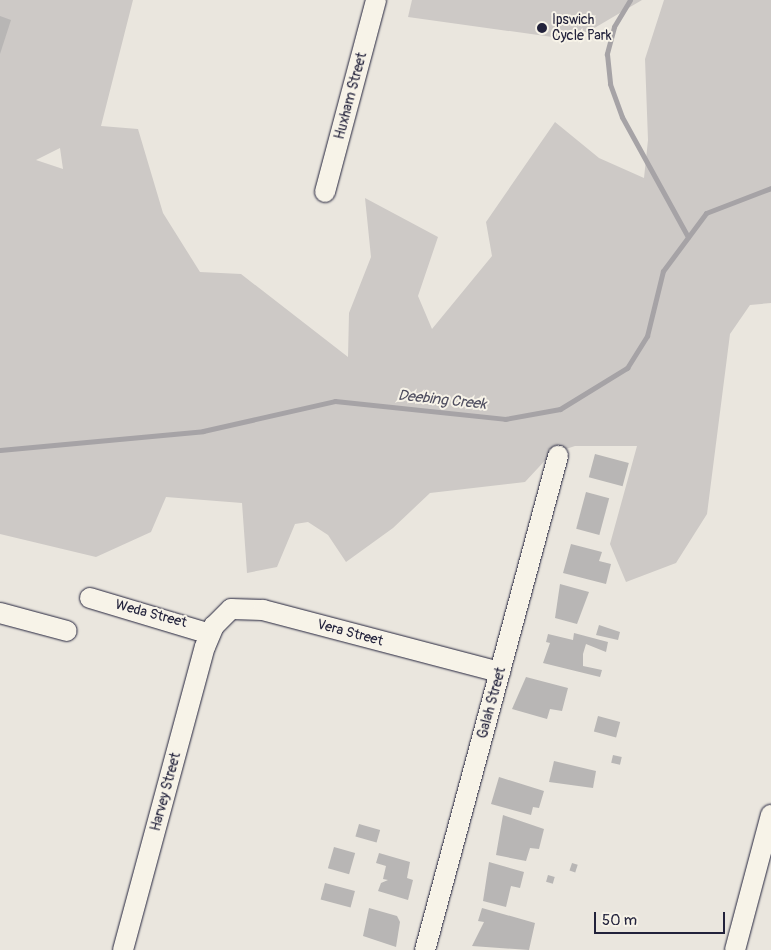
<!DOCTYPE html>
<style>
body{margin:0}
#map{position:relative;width:771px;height:950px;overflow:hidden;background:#eae6de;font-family:Pangolin,sans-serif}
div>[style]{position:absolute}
.green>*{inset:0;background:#cdc9c6}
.stream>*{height:5px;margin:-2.5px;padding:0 2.5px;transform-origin:2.5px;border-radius:2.5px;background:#a6a3a6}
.building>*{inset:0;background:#b8b6b5;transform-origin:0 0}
.roads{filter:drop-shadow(0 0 1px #22223b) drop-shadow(0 0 1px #22223b)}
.minor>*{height:20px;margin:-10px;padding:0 10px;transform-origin:10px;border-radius:10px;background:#f7f3e8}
.dots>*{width:14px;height:14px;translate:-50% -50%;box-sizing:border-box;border:2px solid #f7f3e8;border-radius:50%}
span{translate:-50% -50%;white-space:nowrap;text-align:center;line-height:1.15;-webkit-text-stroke:4px #f7f3e8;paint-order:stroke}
.poi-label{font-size:14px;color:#22223b}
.left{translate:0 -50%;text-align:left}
.street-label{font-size:14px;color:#22223b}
.water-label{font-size:15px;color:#504f60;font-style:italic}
.scale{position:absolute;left:594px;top:912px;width:131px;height:22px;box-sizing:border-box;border:2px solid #22223b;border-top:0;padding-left:6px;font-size:15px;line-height:18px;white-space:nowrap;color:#22223b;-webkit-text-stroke:4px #f7f3e8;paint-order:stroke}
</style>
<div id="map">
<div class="green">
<div style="clip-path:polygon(evenodd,0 0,133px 0,101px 126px,138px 129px,163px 213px,200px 272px,241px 274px,348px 357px,349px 313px,371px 257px,365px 198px,438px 237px,418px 296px,432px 329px,492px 256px,486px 222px,555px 122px,599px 158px,644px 178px,648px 140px,645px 59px,664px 0,771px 0,771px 303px,750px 305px,730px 334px,707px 514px,676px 563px,626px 582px,610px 544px,637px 446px,575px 446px,551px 454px,525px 482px,430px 493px,393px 528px,346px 562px,328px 535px,308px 522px,295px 524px,277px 567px,247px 573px,242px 503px,166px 497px,151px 532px,96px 557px,0 534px,0 0,60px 148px,63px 169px,36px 160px,60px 148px)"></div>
<div style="clip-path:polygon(412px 0,642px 0,574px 40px,408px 17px)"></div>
</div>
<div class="stream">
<div style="left:630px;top:0;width:31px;rotate:121deg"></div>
<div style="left:614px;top:27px;width:28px;rotate:105deg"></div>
<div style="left:607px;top:54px;width:30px;rotate:84deg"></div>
<div style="left:610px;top:84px;width:35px;rotate:70deg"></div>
<div style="left:622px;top:117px;width:137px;rotate:61.2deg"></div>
<div style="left:0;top:450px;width:204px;rotate:-5.3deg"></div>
<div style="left:203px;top:431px;width:135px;rotate:-12.8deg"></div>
<div style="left:335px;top:401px;width:171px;rotate:6deg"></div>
<div style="left:505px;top:419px;width:56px;rotate:-10.3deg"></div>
<div style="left:560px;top:409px;width:79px;rotate:-31.5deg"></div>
<div style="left:627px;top:368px;width:38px;rotate:-58deg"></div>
<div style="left:647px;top:336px;width:67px;rotate:-76.2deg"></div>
<div style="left:663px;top:271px;width:72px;rotate:-53.4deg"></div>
<div style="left:706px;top:213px;width:70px;rotate:-21deg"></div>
</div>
<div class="building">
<div style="clip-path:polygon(0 16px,11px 20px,0 54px)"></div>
<div style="left:595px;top:454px;width:35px;height:24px;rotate:15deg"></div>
<div style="left:586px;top:492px;width:24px;height:38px;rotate:15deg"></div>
<div style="clip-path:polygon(571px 544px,602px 552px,599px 561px,611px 564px,606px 584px,563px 573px)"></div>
<div style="clip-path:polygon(560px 584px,589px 592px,577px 624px,555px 618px)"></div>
<div style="clip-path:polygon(599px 625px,620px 632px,618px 640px,596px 635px)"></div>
<div style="clip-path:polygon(574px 633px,608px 642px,606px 652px,586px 644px,583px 654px,583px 666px,602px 670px,600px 677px,543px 663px,550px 643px,546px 642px,548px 634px,573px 640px)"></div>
<div style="clip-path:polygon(526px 677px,568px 688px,562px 711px,550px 709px,547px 719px,512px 709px)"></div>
<div style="left:598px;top:716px;width:23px;height:16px;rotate:15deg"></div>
<div style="left:613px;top:755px;width:9px;height:8px;rotate:13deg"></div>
<div style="clip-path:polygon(554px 761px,596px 771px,593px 788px,549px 782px)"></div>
<div style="clip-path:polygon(499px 777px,544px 791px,539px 808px,533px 807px,531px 815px,491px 804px)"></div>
<div style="clip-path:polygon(503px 815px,544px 829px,539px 849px,530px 848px,526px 861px,496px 855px)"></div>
<div style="left:359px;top:824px;width:22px;height:13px;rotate:16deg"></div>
<div style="left:334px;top:847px;width:22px;height:22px;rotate:16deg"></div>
<div style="clip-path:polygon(379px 853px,410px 862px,407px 878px,413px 880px,408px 900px,378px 891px,381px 883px,388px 880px,383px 879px,386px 866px,376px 863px)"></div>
<div style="clip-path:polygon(489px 862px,524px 872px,520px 888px,511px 886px,506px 907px,483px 901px)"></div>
<div style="left:572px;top:863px;width:6px;height:8px;rotate:18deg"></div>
<div style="left:548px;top:875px;width:7px;height:7px;rotate:16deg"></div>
<div style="left:325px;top:883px;width:31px;height:17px;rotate:15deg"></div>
<div style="clip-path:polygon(369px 908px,397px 916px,400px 922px,396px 947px,363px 936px)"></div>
<div style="clip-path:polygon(482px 908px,535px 923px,529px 950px,472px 946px,484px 922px,478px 921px)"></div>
</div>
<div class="roads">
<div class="minor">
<div style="left:325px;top:192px;width:199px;rotate:-75.1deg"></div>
<div style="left:90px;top:598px;width:125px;rotate:16.7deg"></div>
<div style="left:0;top:613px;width:69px;rotate:15deg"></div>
<div style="left:123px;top:950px;width:314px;rotate:-74.9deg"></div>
<div style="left:205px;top:647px;width:23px;rotate:-67deg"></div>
<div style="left:214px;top:626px;width:24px;rotate:-45deg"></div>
<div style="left:231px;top:609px;width:32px;rotate:2deg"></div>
<div style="left:263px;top:610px;width:245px;rotate:14.7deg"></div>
<div style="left:425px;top:950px;width:512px;rotate:-74.93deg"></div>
<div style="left:735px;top:950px;width:140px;rotate:-75.1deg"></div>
</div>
</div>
<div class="dots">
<div style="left:542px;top:28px;background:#22223b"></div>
</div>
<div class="poi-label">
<span class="left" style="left:552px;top:28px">Ipswich<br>Cycle Park</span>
</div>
<div class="street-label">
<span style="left:351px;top:96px;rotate:-75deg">Huxham Street</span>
<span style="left:151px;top:614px;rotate:15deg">Weda Street</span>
<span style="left:350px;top:633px;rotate:15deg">Vera Street</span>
<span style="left:492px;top:703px;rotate:-75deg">Galah Street</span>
<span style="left:166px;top:792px;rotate:-75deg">Harvey Street</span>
</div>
<div class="water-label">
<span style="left:442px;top:400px;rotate:6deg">Deebing Creek</span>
</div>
<div class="scale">50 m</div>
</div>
